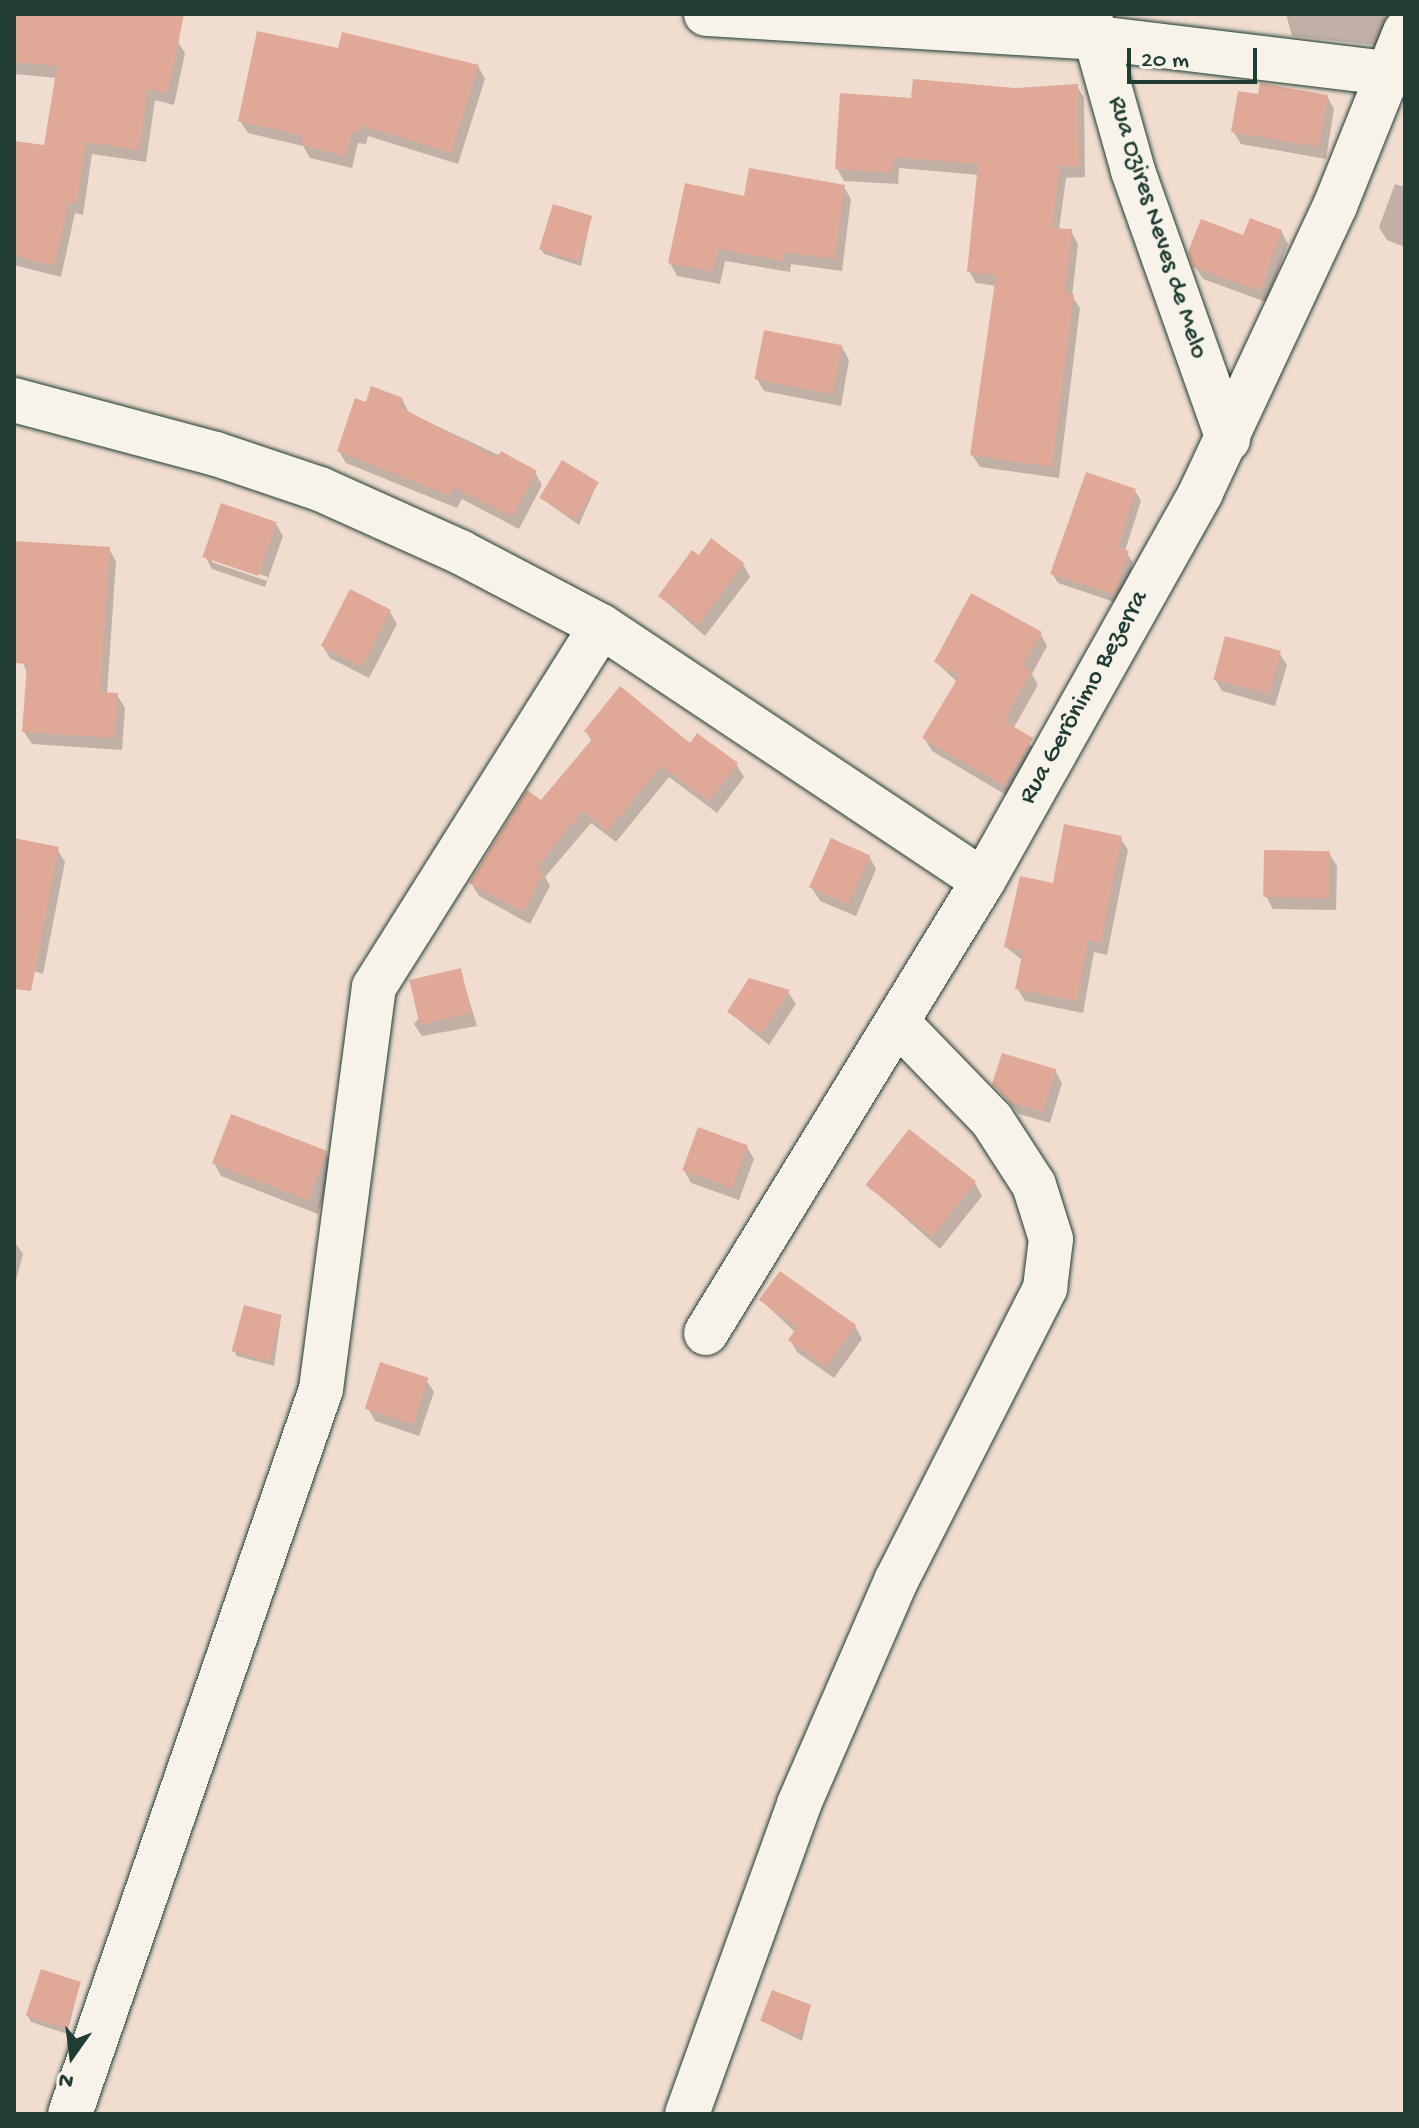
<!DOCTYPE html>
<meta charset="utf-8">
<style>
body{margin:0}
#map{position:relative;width:1419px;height:2128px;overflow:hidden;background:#f0ddd0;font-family:"Gochi Hand",sans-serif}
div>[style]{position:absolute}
.shadow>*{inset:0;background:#0003}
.building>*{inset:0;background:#e0a997;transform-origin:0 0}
.roads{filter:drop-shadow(0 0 2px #1f3d34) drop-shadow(0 0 2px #1f3d34)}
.minor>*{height:44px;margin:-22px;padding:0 22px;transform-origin:22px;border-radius:22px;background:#f7f3e8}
span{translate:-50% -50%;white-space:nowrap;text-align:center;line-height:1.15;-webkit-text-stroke:7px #f7f3e8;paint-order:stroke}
.street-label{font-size:26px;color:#1f3d34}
.frame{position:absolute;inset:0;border:16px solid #1f3d34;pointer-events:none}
.north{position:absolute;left:32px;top:2016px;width:80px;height:80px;-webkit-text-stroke:6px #f7f3e8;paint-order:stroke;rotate:194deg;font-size:22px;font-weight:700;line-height:32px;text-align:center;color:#1f3d34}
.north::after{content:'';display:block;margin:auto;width:28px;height:36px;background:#1f3d34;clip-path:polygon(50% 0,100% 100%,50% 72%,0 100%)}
.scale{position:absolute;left:1127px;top:48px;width:130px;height:36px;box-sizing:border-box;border:4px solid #1f3d34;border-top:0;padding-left:10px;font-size:24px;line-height:28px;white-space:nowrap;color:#1f3d34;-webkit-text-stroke:6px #f7f3e8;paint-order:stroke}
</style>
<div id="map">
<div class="shadow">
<div style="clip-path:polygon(14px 14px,160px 14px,185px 53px,174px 105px,155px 100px,146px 162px,92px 154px,83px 215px,75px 213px,61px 277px,14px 265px,14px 143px,46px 148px,57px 78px,14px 74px)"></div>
<div style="clip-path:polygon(1286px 14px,1393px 14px,1384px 46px,1292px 36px)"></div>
<div style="clip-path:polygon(339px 50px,478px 66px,485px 79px,458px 164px,368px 136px,366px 144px,358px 143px,352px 168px,310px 158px,303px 146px,248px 133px,240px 121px)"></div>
<div style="clip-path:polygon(1077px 86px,1084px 98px,1085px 177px,1066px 178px,1059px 230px,1071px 231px,1078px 244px,1072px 296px,1080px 308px,1059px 478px,980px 467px,972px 455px,997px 286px,976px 283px,969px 271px,979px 175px,899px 168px,898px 184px,844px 181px,837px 168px,913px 100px)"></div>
<div style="clip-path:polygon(1327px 96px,1334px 109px,1326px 159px,1241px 144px,1233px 131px,1260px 97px)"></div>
<div style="clip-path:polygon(1395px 184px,1405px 187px,1405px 247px,1387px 240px,1379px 227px)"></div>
<div style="clip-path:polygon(844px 187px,851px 199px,842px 271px,791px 264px,790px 272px,725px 261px,720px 284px,677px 276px,670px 263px,746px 198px)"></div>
<div style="clip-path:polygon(591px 217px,581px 266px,544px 254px,541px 249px)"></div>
<div style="clip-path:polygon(1281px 231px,1288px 244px,1266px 302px,1203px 279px,1195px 266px,1244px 237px)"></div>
<div style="clip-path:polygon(842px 347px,849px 360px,841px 406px,764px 391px,757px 379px)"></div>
<div style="clip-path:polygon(402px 399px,409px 413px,535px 472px,542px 485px,519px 529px,462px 499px,457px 508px,346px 463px,339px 451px,367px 405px)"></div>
<div style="clip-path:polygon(597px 484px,579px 525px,541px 498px)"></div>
<div style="clip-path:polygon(1135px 491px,1141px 501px,1125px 551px,1133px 562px,1120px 604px,1058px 583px,1052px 573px)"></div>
<div style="clip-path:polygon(evenodd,276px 524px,283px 536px,265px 587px,212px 569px,205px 556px,276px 524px,212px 558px,268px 577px,267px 581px,212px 562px,212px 558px)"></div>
<div style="clip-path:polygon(17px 543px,109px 549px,116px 561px,107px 694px,117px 695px,125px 708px,122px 750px,32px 744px,24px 732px,28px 675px,14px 642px)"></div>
<div style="clip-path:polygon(699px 558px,743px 564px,750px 577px,705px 636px,660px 596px)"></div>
<div style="clip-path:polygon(390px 612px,397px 624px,369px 678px,330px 658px,322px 645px)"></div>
<div style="clip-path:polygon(1040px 633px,1047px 646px,1032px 674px,1038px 685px,1013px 729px,1039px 753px,1011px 798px,932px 751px,924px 738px,958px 683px,936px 662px)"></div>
<div style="clip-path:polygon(1279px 653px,1287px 665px,1275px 706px,1222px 691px,1215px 679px)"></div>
<div style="clip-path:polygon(586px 731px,690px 746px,736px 764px,744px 777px,717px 813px,669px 777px,616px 842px,591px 823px,545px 877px,550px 886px,530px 924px,479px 896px,471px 883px,592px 742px)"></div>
<div style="clip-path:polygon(1120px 837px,1128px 850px,1107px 955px,1094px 952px,1083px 1013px,1025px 1001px,1017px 988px,1023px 961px,1006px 947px,1055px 886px)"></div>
<div style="clip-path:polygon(14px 840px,57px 849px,65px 862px,43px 974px,14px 965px)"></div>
<div style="clip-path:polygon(1329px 853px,1337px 866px,1336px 910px,1273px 909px,1266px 896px)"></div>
<div style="clip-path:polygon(869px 856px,876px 869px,856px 916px,820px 901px,812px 888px)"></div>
<div style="clip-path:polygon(460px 970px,477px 1026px,422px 1036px,414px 1024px)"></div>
<div style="clip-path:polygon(788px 992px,796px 1004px,769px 1045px,729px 1012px)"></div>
<div style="clip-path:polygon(1055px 1070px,1062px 1083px,1050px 1123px,1019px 1114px,994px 1084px)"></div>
<div style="clip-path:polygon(747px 1147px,754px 1159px,739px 1200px,691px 1183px,684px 1170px)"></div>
<div style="clip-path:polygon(326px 1153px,333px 1166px,318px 1214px,221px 1176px,214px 1163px)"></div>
<div style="clip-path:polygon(975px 1183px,982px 1196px,940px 1249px,868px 1185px)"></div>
<div style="clip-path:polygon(14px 1241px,23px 1254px,14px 1288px)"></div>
<div style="clip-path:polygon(761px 1300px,855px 1326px,862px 1339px,834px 1378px,797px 1352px,790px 1340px,795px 1332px)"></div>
<div style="clip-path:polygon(281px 1317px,274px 1366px,237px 1356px,234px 1351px)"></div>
<div style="clip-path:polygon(426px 1380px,434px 1392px,419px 1436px,375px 1421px,368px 1408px)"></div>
<div style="clip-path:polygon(80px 1983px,67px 2034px,31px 2022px,28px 2016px)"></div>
<div style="clip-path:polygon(810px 2007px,802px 2041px,762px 2021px)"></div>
</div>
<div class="building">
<div style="clip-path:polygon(14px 14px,184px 14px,168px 93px,148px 89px,139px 150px,86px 142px,77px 203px,69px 202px,54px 266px,14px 256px,14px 141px,44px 145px,57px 66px,14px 62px)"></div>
<div style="clip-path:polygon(257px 31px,338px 48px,342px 32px,479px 65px,451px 153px,361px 125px,359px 133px,352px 131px,345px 156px,301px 145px,303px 136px,238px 121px)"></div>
<div style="clip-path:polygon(913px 79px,1015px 88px,1078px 84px,1079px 166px,1060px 166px,1052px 228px,1072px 229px,1065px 293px,1074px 294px,1052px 467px,970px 455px,996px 275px,967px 272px,978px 164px,893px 157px,892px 173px,835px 169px,840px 93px,911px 98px)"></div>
<div style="clip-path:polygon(1260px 83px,1328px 95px,1319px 147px,1231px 132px,1238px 91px,1258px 94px)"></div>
<div style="clip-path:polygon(749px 168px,845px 185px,835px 259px,785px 252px,783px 261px,718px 249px,713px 272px,668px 263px,685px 183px,744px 196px)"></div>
<div style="left:553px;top:204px;width:41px;height:47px;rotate:17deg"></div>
<div style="clip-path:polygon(1250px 218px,1282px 230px,1260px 291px,1193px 267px,1188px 252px,1201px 219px,1243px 235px)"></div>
<div style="left:764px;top:330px;width:80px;height:50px;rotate:11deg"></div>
<div style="clip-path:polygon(371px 386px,403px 398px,400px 407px,497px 458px,501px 451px,537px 471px,512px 517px,454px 487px,450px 496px,337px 451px,355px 398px,366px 402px)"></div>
<div style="left:562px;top:460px;width:43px;height:44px;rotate:31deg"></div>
<div style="clip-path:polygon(1086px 472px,1136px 489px,1118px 547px,1129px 551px,1114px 595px,1050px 574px)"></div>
<div style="left:221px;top:503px;width:59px;height:57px;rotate:19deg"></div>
<div style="clip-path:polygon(711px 538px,744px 563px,698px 625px,658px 596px,692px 550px,699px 555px)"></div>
<div style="clip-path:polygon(15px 541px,110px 547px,100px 692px,118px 693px,115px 738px,22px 732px,27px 664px,15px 663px)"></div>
<div style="left:350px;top:589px;width:46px;height:64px;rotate:27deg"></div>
<div style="clip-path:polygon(971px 593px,1042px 632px,1023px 665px,1032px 671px,1004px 721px,1033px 738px,1004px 786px,922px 738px,959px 676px,934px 662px)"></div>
<div style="left:1225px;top:636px;width:58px;height:45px;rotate:15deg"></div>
<div style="clip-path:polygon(620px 686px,690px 743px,697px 733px,738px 763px,709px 801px,661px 766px,608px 831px,583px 811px,536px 868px,544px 872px,523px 912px,469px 883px,527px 790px,541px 800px,593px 738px,584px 731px)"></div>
<div style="clip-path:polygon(1064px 824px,1122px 836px,1101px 943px,1088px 940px,1077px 1001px,1015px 989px,1023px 951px,1004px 947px,1020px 876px,1053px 883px)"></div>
<div style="clip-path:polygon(14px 838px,59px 847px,31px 991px,14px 989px)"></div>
<div style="left:831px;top:838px;width:43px;height:54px;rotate:24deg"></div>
<div style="left:1264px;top:850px;width:66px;height:47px;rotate:1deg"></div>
<div style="left:461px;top:968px;width:46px;height:53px;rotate:77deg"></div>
<div style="clip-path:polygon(749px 978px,790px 990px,761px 1034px,727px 1012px)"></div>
<div style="clip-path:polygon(1002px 1053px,1056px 1069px,1043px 1112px,1010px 1102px,992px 1084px)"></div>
<div style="left:231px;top:1114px;width:103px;height:53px;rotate:21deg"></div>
<div style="left:698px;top:1127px;width:53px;height:46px;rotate:20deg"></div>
<div style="left:909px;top:1129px;width:85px;height:71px;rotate:38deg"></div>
<div style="clip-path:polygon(780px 1271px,856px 1325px,826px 1367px,788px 1340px,797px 1327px,759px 1300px)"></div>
<div style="left:244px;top:1305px;width:39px;height:48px;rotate:15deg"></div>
<div style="left:380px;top:1362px;width:51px;height:49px;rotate:18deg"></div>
<div style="left:41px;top:1969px;width:42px;height:49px;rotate:18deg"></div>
<div style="left:772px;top:1990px;width:42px;height:33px;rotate:21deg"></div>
</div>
<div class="roads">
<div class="minor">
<div style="left:706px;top:14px;width:392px;rotate:3.5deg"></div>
<div style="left:1097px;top:38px;width:310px;rotate:6.9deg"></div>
<div style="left:1089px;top:14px;width:163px;rotate:74.3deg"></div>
<div style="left:1133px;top:171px;width:285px;rotate:70.5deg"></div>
<div style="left:14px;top:400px;width:209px;rotate:15deg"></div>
<div style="left:216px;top:454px;width:110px;rotate:18.6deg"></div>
<div style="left:320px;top:489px;width:154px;rotate:24.2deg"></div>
<div style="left:460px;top:552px;width:159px;rotate:27.7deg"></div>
<div style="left:601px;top:626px;width:459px;rotate:33.7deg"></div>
<div style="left:706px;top:1333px;width:530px;rotate:-58.5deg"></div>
<div style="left:983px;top:881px;width:446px;rotate:-60.7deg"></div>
<div style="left:1201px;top:492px;width:316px;rotate:-64.9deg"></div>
<div style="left:1335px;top:206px;width:188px;rotate:-68.1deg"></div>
<div style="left:70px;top:2114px;width:767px;rotate:-70.9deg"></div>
<div style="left:321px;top:1389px;width:405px;rotate:-82.5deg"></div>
<div style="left:374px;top:987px;width:426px;rotate:-57.8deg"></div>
<div style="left:687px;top:2114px;width:330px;rotate:-70.1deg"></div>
<div style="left:799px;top:1804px;width:243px;rotate:-66.5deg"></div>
<div style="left:896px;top:1581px;width:329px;rotate:-63deg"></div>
<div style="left:1045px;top:1288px;width:49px;rotate:-83deg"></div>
<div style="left:1051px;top:1239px;width:57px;rotate:-107.5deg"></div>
<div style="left:1034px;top:1185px;width:77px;rotate:-122.9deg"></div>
<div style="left:992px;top:1120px;width:135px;rotate:-134.1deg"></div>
</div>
</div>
<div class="street-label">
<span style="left:1156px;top:228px;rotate:72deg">Rua Ozires Neves de Melo</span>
<span style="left:1085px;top:698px;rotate:-61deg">Rua Gerônimo Bezerra</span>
</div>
<div class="frame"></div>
<div class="north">N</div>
<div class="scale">20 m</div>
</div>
